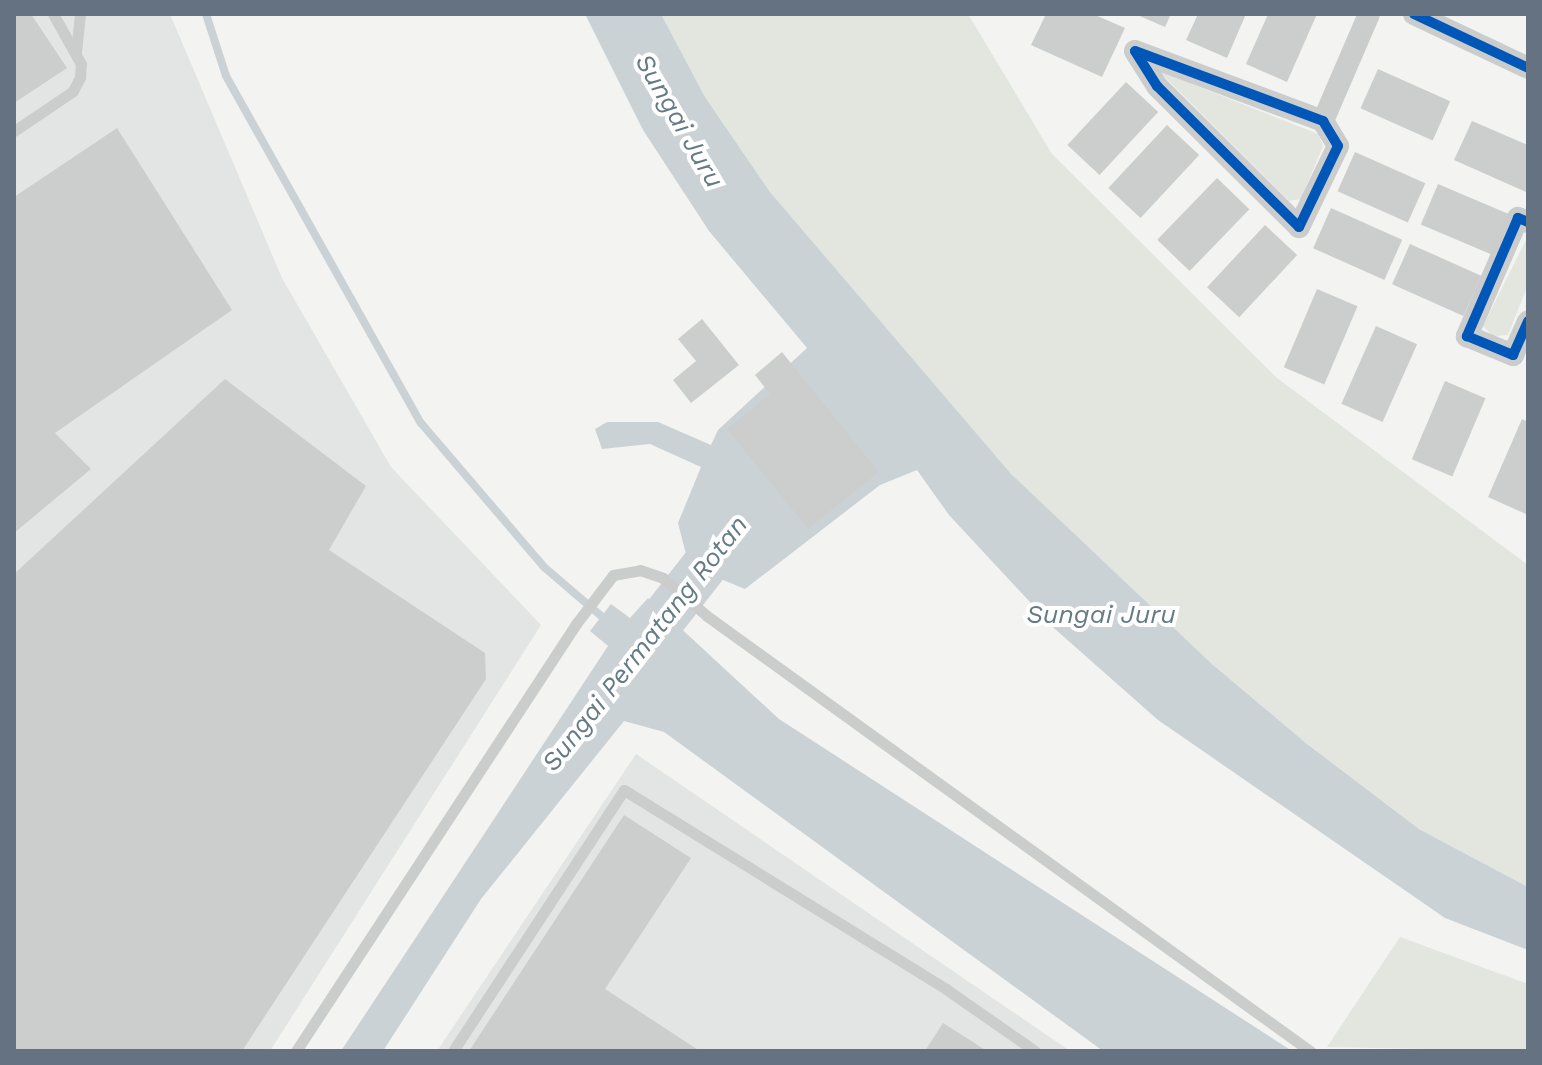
<!DOCTYPE html>
<style>
body{margin:0}
#map{position:relative;width:1542px;height:1065px;overflow:hidden;background:#f3f3f1;font-family:"Work Sans",sans-serif}
div>[style]{position:absolute}
.built>*{inset:0;background:#e3e5e4}
.green>*{inset:0;background:#e2e6df}
.water>*{inset:0;background:#cbd2d5}
.stream>*{height:8px;margin:-4px;padding:0 4px;transform-origin:4px;border-radius:4px;background:#cbd2d5}
.river>*{height:46px;margin:-23px;padding:0 23px;transform-origin:23px;border-radius:23px;background:#cbd2d5}
.building>*{inset:0;background:#cccece;transform-origin:0 0}
.lane>*{height:11px;margin:-5.5px;padding:0 5.5px;transform-origin:5.5px;border-radius:5.5px;background:#cbcccc}
.street>*{height:22px;margin:-11px;padding:0 11px;transform-origin:11px;border-radius:11px;background:#cbcccc}
.cycleway>*{height:10px;margin:-5px;padding:0 5px;transform-origin:5px;border-radius:5px;background:#0057b8}
span{translate:-50% -50%;white-space:nowrap;text-align:center;line-height:1.15;-webkit-text-stroke:8px #fff;paint-order:stroke}
.water-label{font-size:26px;color:#647a85;font-style:italic}
.frame{position:absolute;inset:0;border:16px solid #647281;pointer-events:none}
</style>
<div id="map">
<div class="built">
<div style="clip-path:polygon(14px 14px,170px 14px,282px 278px,391px 467px,541px 625px,270px 1051px,14px 1051px)"></div>
<div style="clip-path:polygon(636px 754px,1070px 1051px,437px 1051px)"></div>
</div>
<div class="green">
<div style="clip-path:polygon(661px 14px,968px 14px,1052px 154px,1277px 378px,1528px 565px,1528px 887px,1419px 829px,1307px 744px,1212px 664px,1011px 475px,770px 192px,705px 97px)"></div>
<div style="clip-path:polygon(1159px 71px,1318px 134px,1323px 146px,1301px 199px,1289px 201px)"></div>
<div style="clip-path:polygon(1528px 236px,1528px 285px,1508px 335px,1493px 336px,1483px 326px)"></div>
<div style="clip-path:polygon(1400px 937px,1528px 984px,1528px 1051px,1327px 1047px)"></div>
</div>
<div class="water">
<div style="clip-path:polygon(585px 14px,661px 14px,705px 97px,770px 192px,1011px 474px,1212px 664px,1307px 744px,1419px 829px,1528px 887px,1528px 950px,1445px 918px,1158px 720px,1055px 629px,949px 515px,917px 470px,880px 485px,745px 589px,689px 566px,678px 523px,701px 467px,650px 444px,602px 449px,595px 429px,607px 422px,658px 422px,711px 445px,718px 430px,807px 348px,709px 231px,643px 130px)"></div>
<div style="clip-path:polygon(648px 598px,779px 719px,1292px 1051px,1103px 1051px,664px 732px,624px 721px,481px 899px,383px 1051px,341px 1051px,608px 646px,590px 631px,611px 604px,630px 618px)"></div>
</div>
<div class="stream">
<div style="left:206px;top:14px;width:65px;rotate:72.1deg"></div>
<div style="left:226px;top:76px;width:398px;rotate:60.7deg"></div>
<div style="left:421px;top:423px;width:189px;rotate:49.5deg"></div>
<div style="left:544px;top:567px;width:83px;rotate:40.6deg"></div>
</div>
<div class="river">
<div style="left:627px;top:665px;width:180px;rotate:-52deg"></div>
</div>
<div class="building">
<div style="clip-path:polygon(14px 14px,31px 14px,67px 68px,14px 103px)"></div>
<div style="clip-path:polygon(1046px 14px,1093px 14px,1125px 28px,1102px 77px,1031px 45px)"></div>
<div style="clip-path:polygon(1135px 14px,1171px 14px,1165px 27px)"></div>
<div style="clip-path:polygon(1198px 14px,1246px 14px,1227px 58px,1186px 40px)"></div>
<div style="clip-path:polygon(1268px 14px,1317px 14px,1287px 82px,1246px 64px)"></div>
<div style="left:1378px;top:69px;width:79px;height:43px;rotate:24deg"></div>
<div style="left:1126px;top:82px;width:44px;height:86px;rotate:43deg"></div>
<div style="clip-path:polygon(1472px 121px,1528px 145px,1526px 192px,1454px 160px)"></div>
<div style="left:1167px;top:125px;width:44px;height:86px;rotate:43deg"></div>
<div style="clip-path:polygon(117px 128px,232px 310px,55px 433px,91px 469px,14px 533px,14px 197px)"></div>
<div style="left:1355px;top:152px;width:77px;height:43px;rotate:24deg"></div>
<div style="left:1217px;top:178px;width:45px;height:86px;rotate:44deg"></div>
<div style="left:1438px;top:184px;width:78px;height:44px;rotate:23deg"></div>
<div style="left:1331px;top:208px;width:78px;height:44px;rotate:24deg"></div>
<div style="left:1265px;top:225px;width:44px;height:85px;rotate:43deg"></div>
<div style="left:1410px;top:244px;width:78px;height:44px;rotate:24deg"></div>
<div style="left:1317px;top:289px;width:44px;height:85px;rotate:23deg"></div>
<div style="clip-path:polygon(702px 319px,739px 365px,691px 403px,673px 380px,696px 361px,678px 339px)"></div>
<div style="left:1376px;top:326px;width:45px;height:85px;rotate:24deg"></div>
<div style="clip-path:polygon(782px 352px,879px 472px,808px 529px,727px 429px,770px 394px,755px 375px)"></div>
<div style="clip-path:polygon(225px 379px,366px 486px,329px 550px,485px 653px,486px 679px,242px 1051px,14px 1051px,14px 574px)"></div>
<div style="left:1445px;top:381px;width:44px;height:85px;rotate:23deg"></div>
<div style="clip-path:polygon(1522px 419px,1528px 422px,1528px 515px,1488px 497px)"></div>
<div style="clip-path:polygon(624px 815px,691px 858px,605px 989px,700px 1051px,469px 1051px)"></div>
<div style="clip-path:polygon(943px 1023px,987px 1051px,925px 1051px)"></div>
</div>
<div class="lane">
<div style="left:76px;top:52px;width:38px;rotate:-84deg"></div>
<div style="left:14px;top:131px;width:71px;rotate:-34.1deg"></div>
<div style="left:73px;top:91px;width:16px;rotate:-63deg"></div>
<div style="left:80px;top:77px;width:13px;rotate:-86deg"></div>
<div style="left:81px;top:64px;width:57px;rotate:-119.2deg"></div>
<div style="left:296px;top:1051px;width:511px;rotate:-56.75deg"></div>
<div style="left:576px;top:624px;width:61px;rotate:-52.9deg"></div>
<div style="left:613px;top:575px;width:27px;rotate:-10deg"></div>
<div style="left:640px;top:570px;width:24px;rotate:19deg"></div>
<div style="left:663px;top:578px;width:58px;rotate:40.8deg"></div>
<div style="left:707px;top:616px;width:744px;rotate:35.81deg"></div>
<div style="left:453px;top:1051px;width:312px;rotate:-56.8deg"></div>
<div style="left:624px;top:790px;width:379px;rotate:31.7deg"></div>
<div style="left:946px;top:989px;width:108px;rotate:34.9deg"></div>
</div>
<div class="street">
<div style="left:1414px;top:14px;width:126px;rotate:25.3deg"></div>
<div style="left:1135px;top:51px;width:201px;rotate:20.4deg"></div>
<div style="left:1323px;top:121px;width:29px;rotate:59deg"></div>
<div style="left:1338px;top:146px;width:90px;rotate:115.7deg"></div>
<div style="left:1299px;top:227px;width:200px;rotate:-135.2deg"></div>
<div style="left:1157px;top:86px;width:41px;rotate:-122.2deg"></div>
<div style="left:1323px;top:121px;width:116px;rotate:-66.7deg"></div>
<div style="left:1528px;top:222px;width:11px;rotate:-158deg"></div>
<div style="left:1518px;top:218px;width:129px;rotate:113.4deg"></div>
<div style="left:1467px;top:336px;width:50px;rotate:22.4deg"></div>
<div style="left:1513px;top:355px;width:37px;rotate:-66deg"></div>
</div>
<div class="cycleway">
<div style="left:1414px;top:14px;width:126px;rotate:25.3deg"></div>
<div style="left:1135px;top:51px;width:201px;rotate:20.4deg"></div>
<div style="left:1323px;top:121px;width:29px;rotate:59deg"></div>
<div style="left:1338px;top:146px;width:90px;rotate:115.7deg"></div>
<div style="left:1299px;top:227px;width:200px;rotate:-135.2deg"></div>
<div style="left:1157px;top:86px;width:41px;rotate:-122.2deg"></div>
<div style="left:1528px;top:222px;width:11px;rotate:-158deg"></div>
<div style="left:1518px;top:218px;width:129px;rotate:113.4deg"></div>
<div style="left:1467px;top:336px;width:50px;rotate:22.4deg"></div>
<div style="left:1513px;top:355px;width:37px;rotate:-66deg"></div>
</div>
<div class="water-label">
<span style="left:679px;top:121px;rotate:60deg">Sungai Juru</span>
<span style="left:1101px;top:615px">Sungai Juru</span>
<span style="left:645px;top:644px;rotate:-52deg">Sungai Permatang Rotan</span>
</div>
<div class="frame"></div>
</div>
